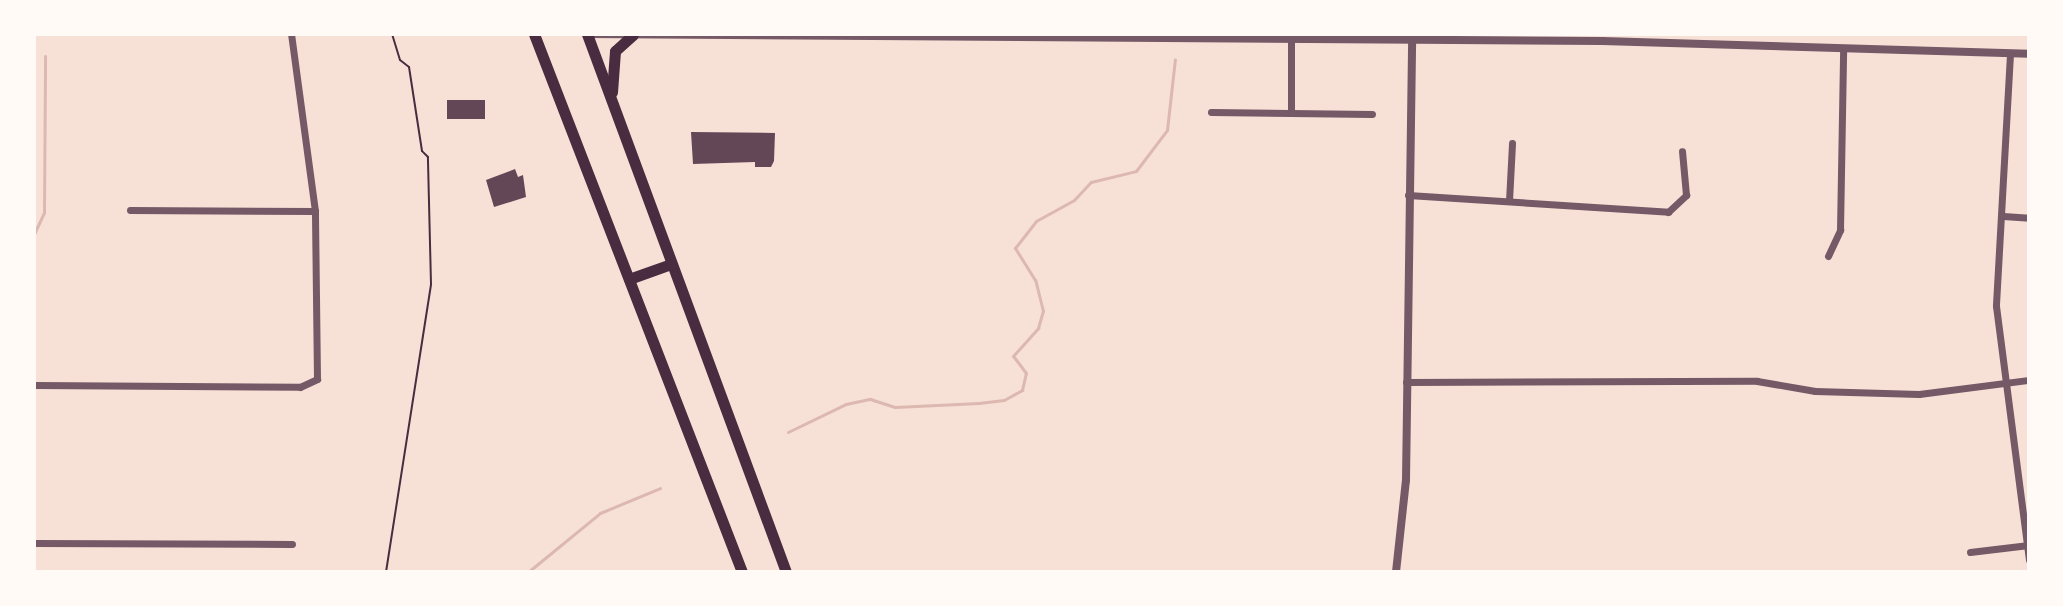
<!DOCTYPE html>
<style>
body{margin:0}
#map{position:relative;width:2063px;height:606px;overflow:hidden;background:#f7e1d7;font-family:"Roboto Serif",serif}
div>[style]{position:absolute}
.stream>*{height:3px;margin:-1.5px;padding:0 1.5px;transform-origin:1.5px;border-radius:1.5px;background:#dcb8b0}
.building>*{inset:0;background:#644757;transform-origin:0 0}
.path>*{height:2px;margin:-1px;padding:0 1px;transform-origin:1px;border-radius:1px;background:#4a2c40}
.minor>*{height:7px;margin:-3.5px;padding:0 3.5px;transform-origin:3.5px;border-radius:3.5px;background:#755966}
.tertiary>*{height:8px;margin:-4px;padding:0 4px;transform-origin:4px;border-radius:4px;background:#755966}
.primary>*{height:11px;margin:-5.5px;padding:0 5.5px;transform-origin:5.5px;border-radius:5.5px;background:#4a2c40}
span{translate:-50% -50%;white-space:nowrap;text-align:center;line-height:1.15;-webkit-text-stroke:8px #fffaf5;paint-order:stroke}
.frame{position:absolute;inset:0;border:36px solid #fffaf5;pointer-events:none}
</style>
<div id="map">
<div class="stream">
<div style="left:34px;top:234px;width:23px;rotate:-65deg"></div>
<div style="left:44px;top:213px;width:157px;rotate:-89.6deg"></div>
<div style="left:788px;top:432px;width:64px;rotate:-25.8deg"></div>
<div style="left:846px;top:404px;width:25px;rotate:-12deg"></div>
<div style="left:870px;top:399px;width:26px;rotate:18deg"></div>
<div style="left:895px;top:407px;width:84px;rotate:-2.7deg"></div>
<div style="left:979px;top:403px;width:25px;rotate:-7deg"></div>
<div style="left:1004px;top:400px;width:21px;rotate:-29deg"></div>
<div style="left:1022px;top:390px;width:17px;rotate:-77deg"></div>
<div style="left:1026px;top:373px;width:21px;rotate:-127deg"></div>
<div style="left:1013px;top:356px;width:38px;rotate:-48deg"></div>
<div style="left:1038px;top:328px;width:18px;rotate:-74deg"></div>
<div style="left:1043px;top:311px;width:32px;rotate:-104deg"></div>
<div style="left:1035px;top:280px;width:38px;rotate:-122deg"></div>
<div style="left:1015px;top:248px;width:34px;rotate:-52deg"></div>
<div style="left:1036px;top:221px;width:43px;rotate:-28.9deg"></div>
<div style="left:1074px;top:200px;width:25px;rotate:-47deg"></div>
<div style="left:1091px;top:182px;width:46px;rotate:-13.7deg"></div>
<div style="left:1136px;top:171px;width:51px;rotate:-52.9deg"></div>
<div style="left:1167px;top:130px;width:71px;rotate:-83.6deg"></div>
<div style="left:528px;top:572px;width:93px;rotate:-39.3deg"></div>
<div style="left:600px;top:513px;width:65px;rotate:-22.6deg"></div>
</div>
<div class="building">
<div style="left:447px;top:100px;width:38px;height:19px"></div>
<div style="clip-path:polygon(691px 132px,775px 133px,774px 161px,771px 167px,755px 167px,755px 162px,693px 164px)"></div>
<div style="clip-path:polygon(515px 169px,518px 177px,523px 175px,526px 197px,494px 207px,486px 180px)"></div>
</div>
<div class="path">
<div style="left:386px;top:572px;width:291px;rotate:-81.1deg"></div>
<div style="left:431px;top:284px;width:127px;rotate:-91.4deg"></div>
<div style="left:428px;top:157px;width:8px;rotate:-135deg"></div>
<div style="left:422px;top:151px;width:85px;rotate:-98.8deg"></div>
<div style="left:409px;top:67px;width:11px;rotate:-142deg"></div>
<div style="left:400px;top:60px;width:27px;rotate:-107deg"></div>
</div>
<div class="minor">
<div style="left:1291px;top:40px;width:73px;rotate:90deg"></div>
<div style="left:2010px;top:54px;width:252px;rotate:93.2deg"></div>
<div style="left:1996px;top:306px;width:256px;rotate:82.6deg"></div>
<div style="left:1211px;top:112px;width:161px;rotate:0.7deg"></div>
<div style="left:1408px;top:195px;width:261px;rotate:3.7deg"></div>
<div style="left:1668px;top:212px;width:25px;rotate:-43deg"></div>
<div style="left:1686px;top:195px;width:44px;rotate:-95.2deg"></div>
<div style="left:1509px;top:201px;width:58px;rotate:-87deg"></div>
<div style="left:130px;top:210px;width:185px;rotate:0.3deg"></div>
<div style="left:2003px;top:216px;width:26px;rotate:4deg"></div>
<div style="left:1828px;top:256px;width:29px;rotate:-65deg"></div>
<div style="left:1840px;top:230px;width:180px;rotate:-89deg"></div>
<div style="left:1406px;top:382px;width:351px;rotate:-0.2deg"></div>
<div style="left:1757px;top:381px;width:59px;rotate:9.8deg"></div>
<div style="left:1815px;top:391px;width:104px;rotate:1.7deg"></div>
<div style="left:1919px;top:394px;width:111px;rotate:-7.3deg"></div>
<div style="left:34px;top:385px;width:266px;rotate:0.4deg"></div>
<div style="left:300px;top:387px;width:19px;rotate:-25deg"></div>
<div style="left:317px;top:379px;width:168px;rotate:-90.7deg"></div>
<div style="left:315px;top:211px;width:179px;rotate:-97.7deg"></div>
<div style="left:34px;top:543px;width:258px;rotate:0.2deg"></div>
<div style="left:1970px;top:552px;width:59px;rotate:-6.8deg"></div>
</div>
<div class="tertiary">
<div style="left:587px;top:34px;width:1015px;rotate:0.4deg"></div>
<div style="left:1602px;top:41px;width:427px;rotate:1.7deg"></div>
<div style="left:1396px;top:572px;width:93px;rotate:-83.8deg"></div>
<div style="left:1406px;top:480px;width:446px;rotate:-89.2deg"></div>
</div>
<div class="primary">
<div style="left:534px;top:34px;width:577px;rotate:68.86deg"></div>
<div style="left:587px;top:34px;width:574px;rotate:69.7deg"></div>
<div style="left:612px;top:92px;width:41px;rotate:-85.8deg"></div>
<div style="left:615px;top:51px;width:24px;rotate:-42deg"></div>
<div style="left:629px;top:279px;width:45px;rotate:-19.7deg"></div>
</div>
<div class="frame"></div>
</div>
